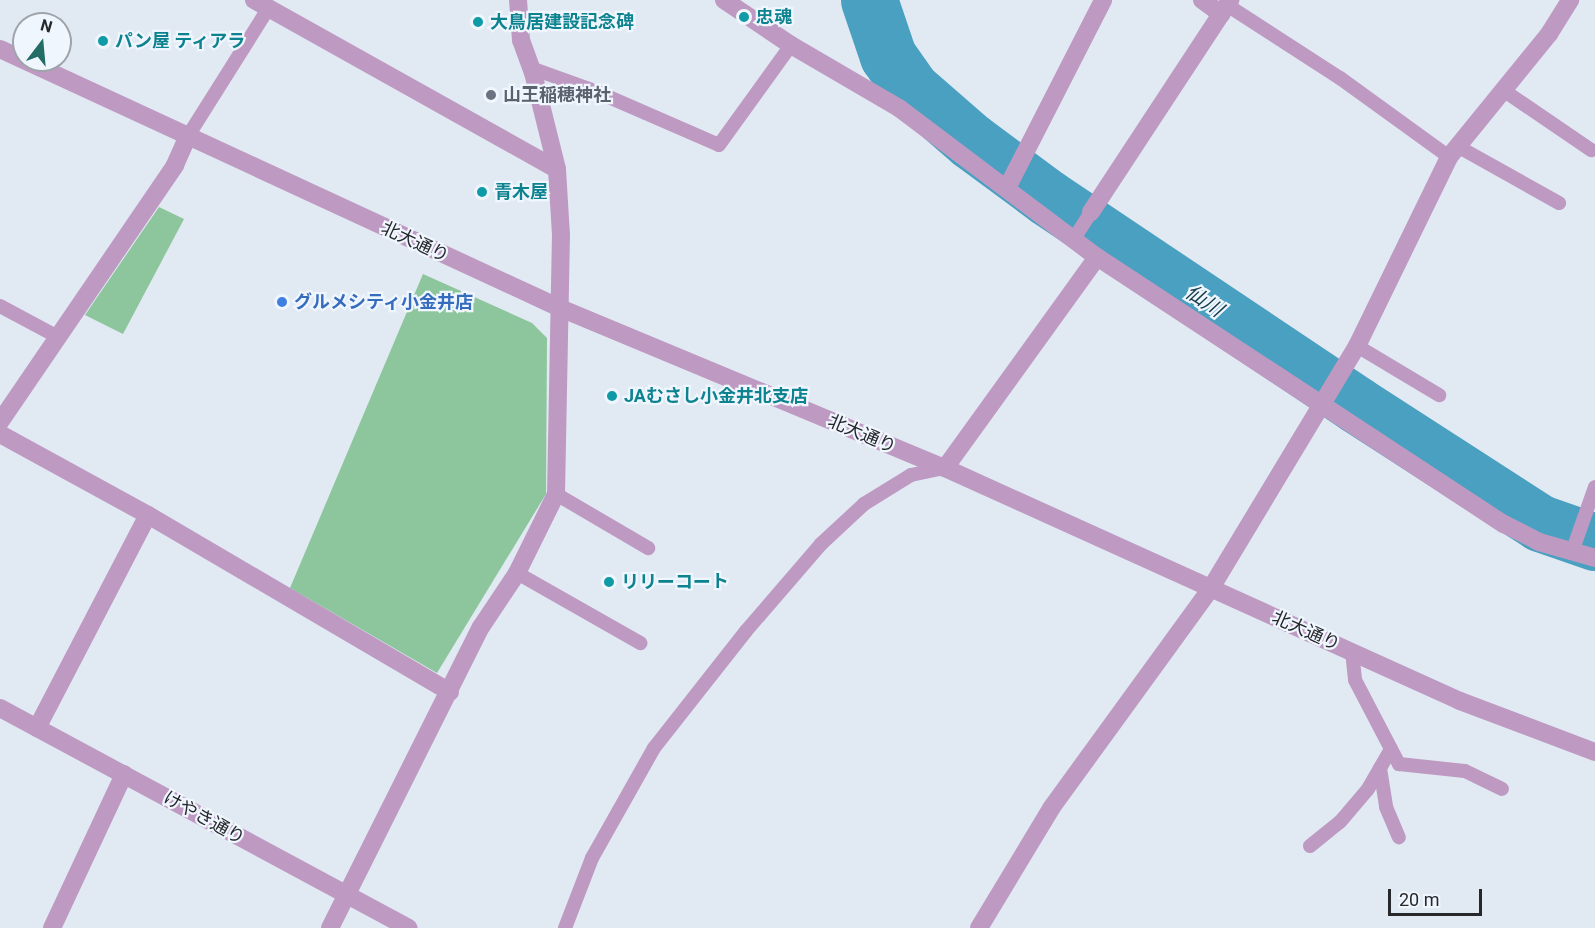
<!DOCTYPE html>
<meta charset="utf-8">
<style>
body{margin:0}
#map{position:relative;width:1595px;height:928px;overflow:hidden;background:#e1e9f3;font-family:Roboto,"Noto Sans JP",sans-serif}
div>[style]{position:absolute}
.green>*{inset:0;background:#8dc69c}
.river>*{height:57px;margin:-28.5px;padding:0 28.5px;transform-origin:28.5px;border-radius:28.5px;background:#49a0c0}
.service>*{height:14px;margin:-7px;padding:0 7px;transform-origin:7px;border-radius:7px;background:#be9ac2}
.minor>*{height:18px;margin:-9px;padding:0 9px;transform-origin:9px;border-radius:9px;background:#be9ac2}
.tertiary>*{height:18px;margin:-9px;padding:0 9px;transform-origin:9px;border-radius:9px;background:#be9ac2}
.dots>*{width:16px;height:16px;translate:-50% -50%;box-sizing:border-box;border:3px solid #f0f6fe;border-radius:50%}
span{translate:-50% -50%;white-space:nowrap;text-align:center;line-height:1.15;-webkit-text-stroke:4.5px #f0f6fe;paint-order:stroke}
.culture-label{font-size:18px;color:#0d838f;font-weight:700}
.left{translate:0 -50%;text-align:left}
.worship-label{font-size:18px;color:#5b616d;font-weight:700}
.street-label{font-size:18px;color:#26282c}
.shop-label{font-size:18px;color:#366cbe;font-weight:700}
.water-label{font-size:20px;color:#163d4b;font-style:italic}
.north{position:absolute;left:12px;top:12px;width:60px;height:60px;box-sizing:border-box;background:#f0f6fe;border:2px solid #9fa4aa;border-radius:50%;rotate:16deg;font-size:16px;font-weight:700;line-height:24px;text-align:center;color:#26282c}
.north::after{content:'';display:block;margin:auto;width:21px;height:27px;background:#236d66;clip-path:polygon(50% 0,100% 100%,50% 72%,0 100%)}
.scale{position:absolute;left:1388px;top:889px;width:94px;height:27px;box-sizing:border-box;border:3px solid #26282c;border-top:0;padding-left:8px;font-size:18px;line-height:21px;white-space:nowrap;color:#26282c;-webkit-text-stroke:4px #f0f6fe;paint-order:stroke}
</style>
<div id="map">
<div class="green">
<div style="clip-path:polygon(159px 207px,184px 219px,123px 334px,85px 315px)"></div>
<div style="clip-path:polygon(423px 274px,532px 323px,547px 338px,546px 494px,437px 673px,290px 588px)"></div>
</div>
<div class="river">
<div style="left:869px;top:0;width:59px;rotate:71.3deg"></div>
<div style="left:888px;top:56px;width:39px;rotate:55deg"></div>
<div style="left:910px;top:88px;width:81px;rotate:41deg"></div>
<div style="left:971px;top:141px;width:96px;rotate:36.5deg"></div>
<div style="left:1048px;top:198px;width:372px;rotate:33.8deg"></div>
<div style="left:1357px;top:405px;width:218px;rotate:32.8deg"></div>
<div style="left:1540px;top:523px;width:58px;rotate:19.1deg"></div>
</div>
<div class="service">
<div style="left:1227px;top:5px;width:135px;rotate:32.9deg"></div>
<div style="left:1340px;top:78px;width:135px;rotate:35.9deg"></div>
<div style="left:531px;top:68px;width:68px;rotate:19.8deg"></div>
<div style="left:595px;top:91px;width:135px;rotate:23.5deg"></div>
<div style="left:719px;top:145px;width:123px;rotate:-54.2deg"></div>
<div style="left:1503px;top:90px;width:107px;rotate:34.3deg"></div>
<div style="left:188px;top:136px;width:150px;rotate:-57.8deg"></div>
<div style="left:1457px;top:146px;width:117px;rotate:29.2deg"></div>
<div style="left:1073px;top:240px;width:33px;rotate:-57deg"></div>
<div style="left:0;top:306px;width:66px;rotate:28.1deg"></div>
<div style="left:1357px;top:346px;width:96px;rotate:30.9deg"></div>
<div style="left:556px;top:494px;width:107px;rotate:30.4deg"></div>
<div style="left:1572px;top:552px;width:69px;rotate:-70.5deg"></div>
<div style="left:517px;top:573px;width:142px;rotate:29.6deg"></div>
<div style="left:1352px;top:651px;width:29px;rotate:84deg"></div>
<div style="left:1355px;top:680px;width:95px;rotate:62.4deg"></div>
<div style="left:1399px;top:764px;width:66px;rotate:6.1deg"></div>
<div style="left:1465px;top:771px;width:41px;rotate:25.9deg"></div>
<div style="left:1380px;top:768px;width:39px;rotate:81deg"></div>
<div style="left:1386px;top:807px;width:33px;rotate:67deg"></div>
<div style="left:1310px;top:846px;width:38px;rotate:-39deg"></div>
<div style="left:1340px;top:822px;width:43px;rotate:-49.7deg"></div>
<div style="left:1368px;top:789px;width:46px;rotate:-60.1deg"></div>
<div style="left:565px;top:928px;width:75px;rotate:-68.9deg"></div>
<div style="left:592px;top:858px;width:126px;rotate:-60.6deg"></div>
<div style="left:654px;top:748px;width:149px;rotate:-51.8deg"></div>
<div style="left:746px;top:631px;width:115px;rotate:-49.2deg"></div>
<div style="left:821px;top:544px;width:59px;rotate:-42.9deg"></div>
<div style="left:864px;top:504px;width:55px;rotate:-31.7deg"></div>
<div style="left:911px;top:475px;width:35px;rotate:-12deg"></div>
</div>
<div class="minor">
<div style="left:254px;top:0;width:347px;rotate:29.2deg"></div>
<div style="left:724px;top:0;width:81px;rotate:33.9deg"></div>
<div style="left:791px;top:45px;width:125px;rotate:30.3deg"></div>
<div style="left:899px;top:108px;width:248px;rotate:37deg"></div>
<div style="left:1097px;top:257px;width:487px;rotate:33.3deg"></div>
<div style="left:1504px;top:524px;width:39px;rotate:27deg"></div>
<div style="left:1539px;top:542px;width:58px;rotate:15.9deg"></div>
<div style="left:1202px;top:0;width:24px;rotate:36deg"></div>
<div style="left:1007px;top:188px;width:211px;rotate:-62.9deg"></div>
<div style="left:1091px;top:212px;width:254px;rotate:-56.7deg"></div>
<div style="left:0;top:422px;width:311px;rotate:-55.7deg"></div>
<div style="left:175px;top:165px;width:32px;rotate:-66deg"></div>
<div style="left:0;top:434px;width:169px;rotate:28.7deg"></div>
<div style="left:148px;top:515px;width:350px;rotate:30.4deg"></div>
<div style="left:945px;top:468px;width:260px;rotate:-54.2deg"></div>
<div style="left:0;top:708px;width:464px;rotate:28.3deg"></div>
<div style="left:37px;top:728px;width:240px;rotate:-62.5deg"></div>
<div style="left:52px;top:928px;width:170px;rotate:-64.9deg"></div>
<div style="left:330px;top:928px;width:337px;rotate:-63.4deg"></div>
<div style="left:481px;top:627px;width:65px;rotate:-56.3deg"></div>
<div style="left:517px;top:573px;width:88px;rotate:-63.7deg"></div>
<div style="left:556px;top:494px;width:259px;rotate:-88.9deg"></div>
<div style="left:561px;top:235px;width:66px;rotate:-93.5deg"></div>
<div style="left:557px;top:169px;width:99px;rotate:-104deg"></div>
<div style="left:533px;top:73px;width:35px;rotate:-110deg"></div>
<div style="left:521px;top:40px;width:40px;rotate:-94.3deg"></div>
<div style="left:979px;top:928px;width:141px;rotate:-58.9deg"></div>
<div style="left:1052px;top:807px;width:271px;rotate:-54deg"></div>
<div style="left:1211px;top:588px;width:283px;rotate:-58.9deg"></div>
<div style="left:1357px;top:346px;width:210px;rotate:-64deg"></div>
<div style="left:1449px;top:157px;width:159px;rotate:-50.9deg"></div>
<div style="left:1549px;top:34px;width:40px;rotate:-58deg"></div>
</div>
<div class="tertiary">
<div style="left:0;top:49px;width:617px;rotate:24.82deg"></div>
<div style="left:560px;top:308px;width:417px;rotate:22.6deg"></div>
<div style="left:945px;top:468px;width:565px;rotate:24.34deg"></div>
<div style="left:1460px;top:701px;width:144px;rotate:20.7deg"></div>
</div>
<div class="dots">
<div style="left:744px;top:17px;background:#0f9aa8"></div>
<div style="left:478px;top:22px;background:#0f9aa8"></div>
<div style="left:103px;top:41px;background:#0f9aa8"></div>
<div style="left:491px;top:95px;background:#6b7280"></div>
<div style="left:482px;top:192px;background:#0f9aa8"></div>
<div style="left:282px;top:302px;background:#3f7fe0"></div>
<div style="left:612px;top:396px;background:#0f9aa8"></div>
<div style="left:609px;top:582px;background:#0f9aa8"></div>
</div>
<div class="culture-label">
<span class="left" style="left:756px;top:17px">忠魂</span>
<span class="left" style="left:490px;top:22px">大鳥居建設記念碑</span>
<span class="left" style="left:115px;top:41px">パン屋 ティアラ</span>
<span class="left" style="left:494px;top:192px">青木屋</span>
<span class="left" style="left:624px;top:396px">JAむさし小金井北支店</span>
<span class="left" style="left:621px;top:582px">リリーコート</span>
</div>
<div class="worship-label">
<span class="left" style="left:503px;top:95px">山王稲穂神社</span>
</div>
<div class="street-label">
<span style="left:415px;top:242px;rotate:25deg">北大通り</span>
<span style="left:862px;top:434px;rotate:23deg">北大通り</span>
<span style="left:1306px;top:631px;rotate:24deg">北大通り</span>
<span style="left:204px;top:818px;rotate:29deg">けやき通り</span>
</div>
<div class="shop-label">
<span class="left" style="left:294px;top:302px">グルメシティ小金井店</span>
</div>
<div class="water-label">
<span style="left:1204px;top:301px;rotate:33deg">仙川</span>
</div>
<div class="north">N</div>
<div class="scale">20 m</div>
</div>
